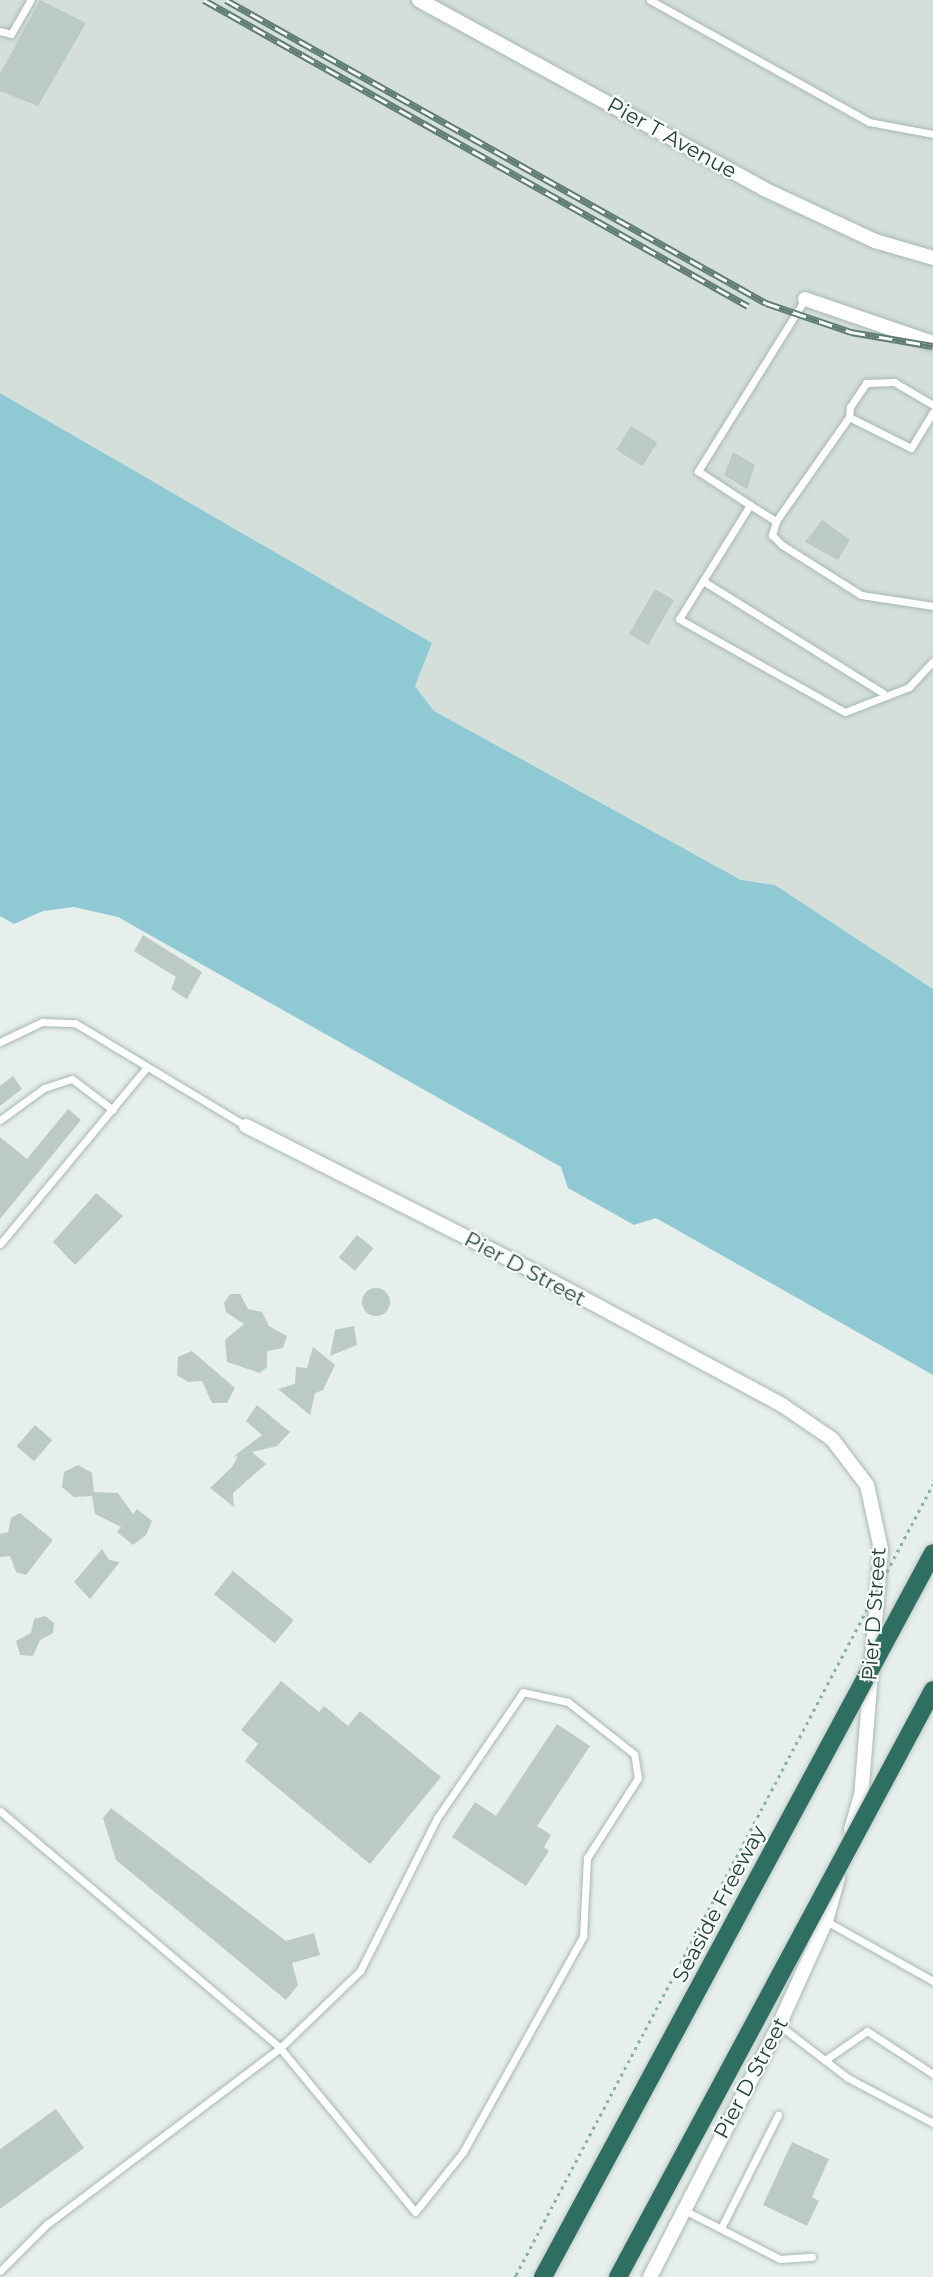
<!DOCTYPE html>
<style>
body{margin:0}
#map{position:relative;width:933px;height:2277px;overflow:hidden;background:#e6efeb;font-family:Montserrat,sans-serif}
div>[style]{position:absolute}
.built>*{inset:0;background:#d4dfda}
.water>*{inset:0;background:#8ec9d4}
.building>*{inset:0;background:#bbcac4;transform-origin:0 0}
.round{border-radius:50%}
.path>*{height:3px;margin-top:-1.5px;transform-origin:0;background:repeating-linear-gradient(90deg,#86b3a5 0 3px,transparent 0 7.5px)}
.roads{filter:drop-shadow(0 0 2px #a8b8b2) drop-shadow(0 0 2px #a8b8b2)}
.service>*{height:7px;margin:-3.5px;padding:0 3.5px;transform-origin:3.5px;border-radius:3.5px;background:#fff}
.minor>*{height:14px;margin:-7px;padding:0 7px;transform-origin:7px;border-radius:7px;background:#fff}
.rail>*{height:7px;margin-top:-3.5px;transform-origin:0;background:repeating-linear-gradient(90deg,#f7fbf9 0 14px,#5f7d75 0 28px);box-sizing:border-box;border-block:2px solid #5f7d75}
.path-bridge>*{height:3px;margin-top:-1.5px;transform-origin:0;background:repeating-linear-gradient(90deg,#86b3a5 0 3px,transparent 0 7.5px)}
.bridges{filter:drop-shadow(0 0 2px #c2cac8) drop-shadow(0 0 2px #c2cac8)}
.motorway-bridge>*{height:18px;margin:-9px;padding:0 9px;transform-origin:9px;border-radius:9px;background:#2f6f62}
span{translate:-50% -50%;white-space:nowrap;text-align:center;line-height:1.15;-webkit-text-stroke:4.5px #f7fbf9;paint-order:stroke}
.street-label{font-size:21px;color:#24423a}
</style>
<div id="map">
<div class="built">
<div style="clip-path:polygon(0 0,933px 0,933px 989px,775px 885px,741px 880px,434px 711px,415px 686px,432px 643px,0 393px)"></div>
</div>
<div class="water">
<div style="clip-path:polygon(0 393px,432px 643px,415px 686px,434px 711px,741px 880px,775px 885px,933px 989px,933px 1375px,656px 1218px,634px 1225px,568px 1188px,561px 1167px,118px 917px,74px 907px,43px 911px,14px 924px,0 916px)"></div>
</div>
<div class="building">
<div style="clip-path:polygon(40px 0,86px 23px,38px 106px,0 91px,0 74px)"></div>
<div style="left:631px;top:426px;width:31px;height:28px;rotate:32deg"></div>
<div style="clip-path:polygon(733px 452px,755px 465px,747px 489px,724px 475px)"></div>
<div style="clip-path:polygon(822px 520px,850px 540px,838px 560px,805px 542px)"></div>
<div style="left:655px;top:589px;width:22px;height:52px;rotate:30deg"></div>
<div style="clip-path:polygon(143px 935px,202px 972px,187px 999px,171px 989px,176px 977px,134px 951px)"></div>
<div style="clip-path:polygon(13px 1076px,22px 1089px,0 1106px,0 1086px)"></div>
<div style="clip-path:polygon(68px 1109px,81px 1120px,0 1219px,0 1137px,27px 1159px)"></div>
<div style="clip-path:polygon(96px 1193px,123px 1216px,75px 1265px,53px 1242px)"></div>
<div style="left:357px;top:1235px;width:21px;height:29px;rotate:39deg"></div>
<div class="round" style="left:362px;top:1288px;width:28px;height:28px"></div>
<div style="clip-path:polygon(240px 1294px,248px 1309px,262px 1312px,269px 1326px,287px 1336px,283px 1348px,267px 1351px,267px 1367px,260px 1373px,227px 1362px,225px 1340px,244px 1324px,226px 1312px,224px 1303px,230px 1294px)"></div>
<div style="clip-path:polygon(354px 1326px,357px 1345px,330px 1356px,335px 1330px)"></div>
<div style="clip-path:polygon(313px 1347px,335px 1365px,323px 1390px,315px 1393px,310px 1415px,278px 1389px,295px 1384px,296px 1367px,307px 1368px)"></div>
<div style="clip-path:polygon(192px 1351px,235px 1388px,227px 1403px,212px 1403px,202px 1381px,188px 1382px,177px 1375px,178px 1357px)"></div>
<div style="clip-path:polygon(257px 1405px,290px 1432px,277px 1446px,252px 1452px,266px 1464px,233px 1493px,234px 1507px,210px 1488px,232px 1467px,238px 1456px,233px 1457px,262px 1435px,246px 1421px)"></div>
<div style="left:35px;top:1425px;width:23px;height:28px;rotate:41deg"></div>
<div style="clip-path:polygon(78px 1465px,92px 1473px,94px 1492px,118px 1493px,133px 1514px,137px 1509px,152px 1521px,146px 1535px,133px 1545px,117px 1532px,121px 1527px,95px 1514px,92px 1496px,74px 1497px,62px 1487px,64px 1472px)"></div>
<div style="clip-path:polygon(20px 1513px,53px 1540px,26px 1575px,16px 1572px,10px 1556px,0 1557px,0 1534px,8px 1532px,11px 1518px)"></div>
<div style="clip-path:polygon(102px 1549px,109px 1560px,120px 1562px,90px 1599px,74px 1582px)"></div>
<div style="left:233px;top:1571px;width:78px;height:30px;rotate:39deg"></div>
<div style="clip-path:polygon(45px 1616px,54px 1623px,53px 1633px,40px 1640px,33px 1656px,20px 1655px,16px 1641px,31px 1633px,34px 1619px)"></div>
<div style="clip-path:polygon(281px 1681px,319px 1712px,324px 1706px,348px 1726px,360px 1711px,441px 1777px,370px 1864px,245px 1761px,258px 1744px,241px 1730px)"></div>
<div style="clip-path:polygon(557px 1724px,590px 1746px,537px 1826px,551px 1835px,544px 1847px,549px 1851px,526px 1886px,452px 1837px,475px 1802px,496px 1816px)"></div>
<div style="clip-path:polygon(111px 1808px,286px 1941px,314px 1933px,320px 1955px,292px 1963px,298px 1985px,286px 2000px,116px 1860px,103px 1818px)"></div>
<div style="clip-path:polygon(56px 2109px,84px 2148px,0 2209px,0 2149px)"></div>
<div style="clip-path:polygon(792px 2142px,829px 2159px,812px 2197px,819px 2201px,807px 2226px,763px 2205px)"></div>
</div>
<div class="path">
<div style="left:515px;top:2277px;width:2px;rotate:-63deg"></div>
</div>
<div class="roads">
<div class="service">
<div style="left:650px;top:0;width:251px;rotate:29.1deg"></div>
<div style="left:869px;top:122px;width:65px;rotate:10.6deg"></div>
<div style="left:0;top:31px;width:11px;rotate:15deg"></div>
<div style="left:11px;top:34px;width:39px;rotate:-60deg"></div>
<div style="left:805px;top:299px;width:203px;rotate:121.9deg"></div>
<div style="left:698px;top:471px;width:62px;rotate:33.2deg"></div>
<div style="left:750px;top:505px;width:134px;rotate:121.9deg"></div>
<div style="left:679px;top:619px;width:190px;rotate:29.3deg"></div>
<div style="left:845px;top:712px;width:69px;rotate:-21.3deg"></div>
<div style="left:909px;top:687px;width:35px;rotate:-47deg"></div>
<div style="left:849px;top:417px;width:69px;rotate:26.6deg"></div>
<div style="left:911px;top:448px;width:42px;rotate:-58.6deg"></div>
<div style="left:750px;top:505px;width:31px;rotate:32deg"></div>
<div style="left:776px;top:521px;width:15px;rotate:106deg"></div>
<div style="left:772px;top:535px;width:14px;rotate:45deg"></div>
<div style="left:782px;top:545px;width:93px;rotate:32.3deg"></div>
<div style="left:861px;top:595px;width:73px;rotate:8.7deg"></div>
<div style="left:776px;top:521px;width:127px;rotate:-54.9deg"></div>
<div style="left:849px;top:417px;width:10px;rotate:-84deg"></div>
<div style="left:850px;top:407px;width:29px;rotate:-56deg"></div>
<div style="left:866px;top:383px;width:28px;rotate:-2deg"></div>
<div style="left:894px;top:382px;width:45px;rotate:30.5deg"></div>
<div style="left:703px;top:581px;width:212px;rotate:31.9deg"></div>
<div style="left:0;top:1042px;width:47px;rotate:-25.5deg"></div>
<div style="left:42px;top:1022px;width:33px;rotate:2deg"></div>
<div style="left:75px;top:1023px;width:200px;rotate:31.1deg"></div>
<div style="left:0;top:1120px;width:54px;rotate:-36deg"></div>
<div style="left:44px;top:1088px;width:29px;rotate:-18deg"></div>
<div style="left:72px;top:1079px;width:51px;rotate:37.1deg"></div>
<div style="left:0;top:1244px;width:230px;rotate:-50.3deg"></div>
<div style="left:0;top:1811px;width:367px;rotate:40.2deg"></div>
<div style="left:280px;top:2048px;width:212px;rotate:50.5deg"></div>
<div style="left:415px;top:2212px;width:77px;rotate:-51.3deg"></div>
<div style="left:463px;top:2152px;width:247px;rotate:-60.9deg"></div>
<div style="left:583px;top:1936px;width:78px;rotate:-87.1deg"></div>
<div style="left:587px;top:1858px;width:95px;rotate:-57.5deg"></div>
<div style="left:638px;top:1778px;width:24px;rotate:-99deg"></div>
<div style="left:634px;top:1754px;width:84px;rotate:-141.8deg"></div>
<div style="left:568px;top:1702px;width:46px;rotate:-167.5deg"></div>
<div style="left:523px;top:1692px;width:153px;rotate:124.3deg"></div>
<div style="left:437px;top:1818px;width:171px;rotate:116.7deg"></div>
<div style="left:360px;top:1971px;width:111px;rotate:136.1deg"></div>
<div style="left:280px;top:2048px;width:292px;rotate:142.9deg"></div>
<div style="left:47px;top:2224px;width:66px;rotate:135deg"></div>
<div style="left:826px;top:1921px;width:123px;rotate:29.3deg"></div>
<div style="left:779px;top:2025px;width:87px;rotate:37.5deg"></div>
<div style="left:848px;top:2078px;width:96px;rotate:27.9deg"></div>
<div style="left:825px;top:2060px;width:51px;rotate:-34.6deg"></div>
<div style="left:867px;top:2031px;width:79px;rotate:33.1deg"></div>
<div style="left:684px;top:2210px;width:108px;rotate:27deg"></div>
<div style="left:780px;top:2259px;width:32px;rotate:-4deg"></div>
<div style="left:721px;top:2228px;width:127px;rotate:-63.2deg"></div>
</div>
<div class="minor">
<div style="left:419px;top:0;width:393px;rotate:28.7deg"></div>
<div style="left:764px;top:189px;width:123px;rotate:25.1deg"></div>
<div style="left:875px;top:241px;width:60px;rotate:16.3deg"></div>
<div style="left:805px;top:299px;width:135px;rotate:19deg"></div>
<div style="left:246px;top:1126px;width:313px;rotate:26.8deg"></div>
<div style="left:525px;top:1267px;width:292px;rotate:28.2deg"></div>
<div style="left:782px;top:1405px;width:60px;rotate:34.2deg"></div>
<div style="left:832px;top:1439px;width:58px;rotate:52.7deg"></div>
<div style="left:867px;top:1485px;width:66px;rotate:77.7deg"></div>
<div style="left:881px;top:1549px;width:247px;rotate:94.6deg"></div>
<div style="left:861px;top:1795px;width:37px;rotate:106deg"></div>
<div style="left:650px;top:2277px;width:283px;rotate:-62.9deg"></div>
<div style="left:779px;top:2025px;width:114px;rotate:-65.7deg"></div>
<div style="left:826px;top:1921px;width:45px;rotate:-74.4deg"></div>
</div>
</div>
<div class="rail">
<div style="left:204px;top:0;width:624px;rotate:29.36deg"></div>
<div style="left:226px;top:0;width:619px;rotate:29.3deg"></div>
<div style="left:766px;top:303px;width:90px;rotate:18.8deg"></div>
<div style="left:851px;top:332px;width:83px;rotate:9.7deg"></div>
</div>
<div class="path-bridge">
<div style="left:516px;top:2275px;width:894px;rotate:-62.2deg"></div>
</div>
<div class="bridges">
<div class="motorway-bridge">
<div style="left:543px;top:2277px;width:822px;rotate:-61.69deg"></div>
<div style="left:618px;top:2277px;width:666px;rotate:-61.78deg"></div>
</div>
</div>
<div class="street-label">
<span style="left:672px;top:138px;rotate:29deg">Pier T Avenue</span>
<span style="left:525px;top:1269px;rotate:28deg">Pier D Street</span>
<span style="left:874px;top:1614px;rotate:-86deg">Pier D Street</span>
<span style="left:719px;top:1904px;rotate:-62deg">Seaside Freeway</span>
<span style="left:751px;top:2078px;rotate:-62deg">Pier D Street</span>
</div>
</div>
